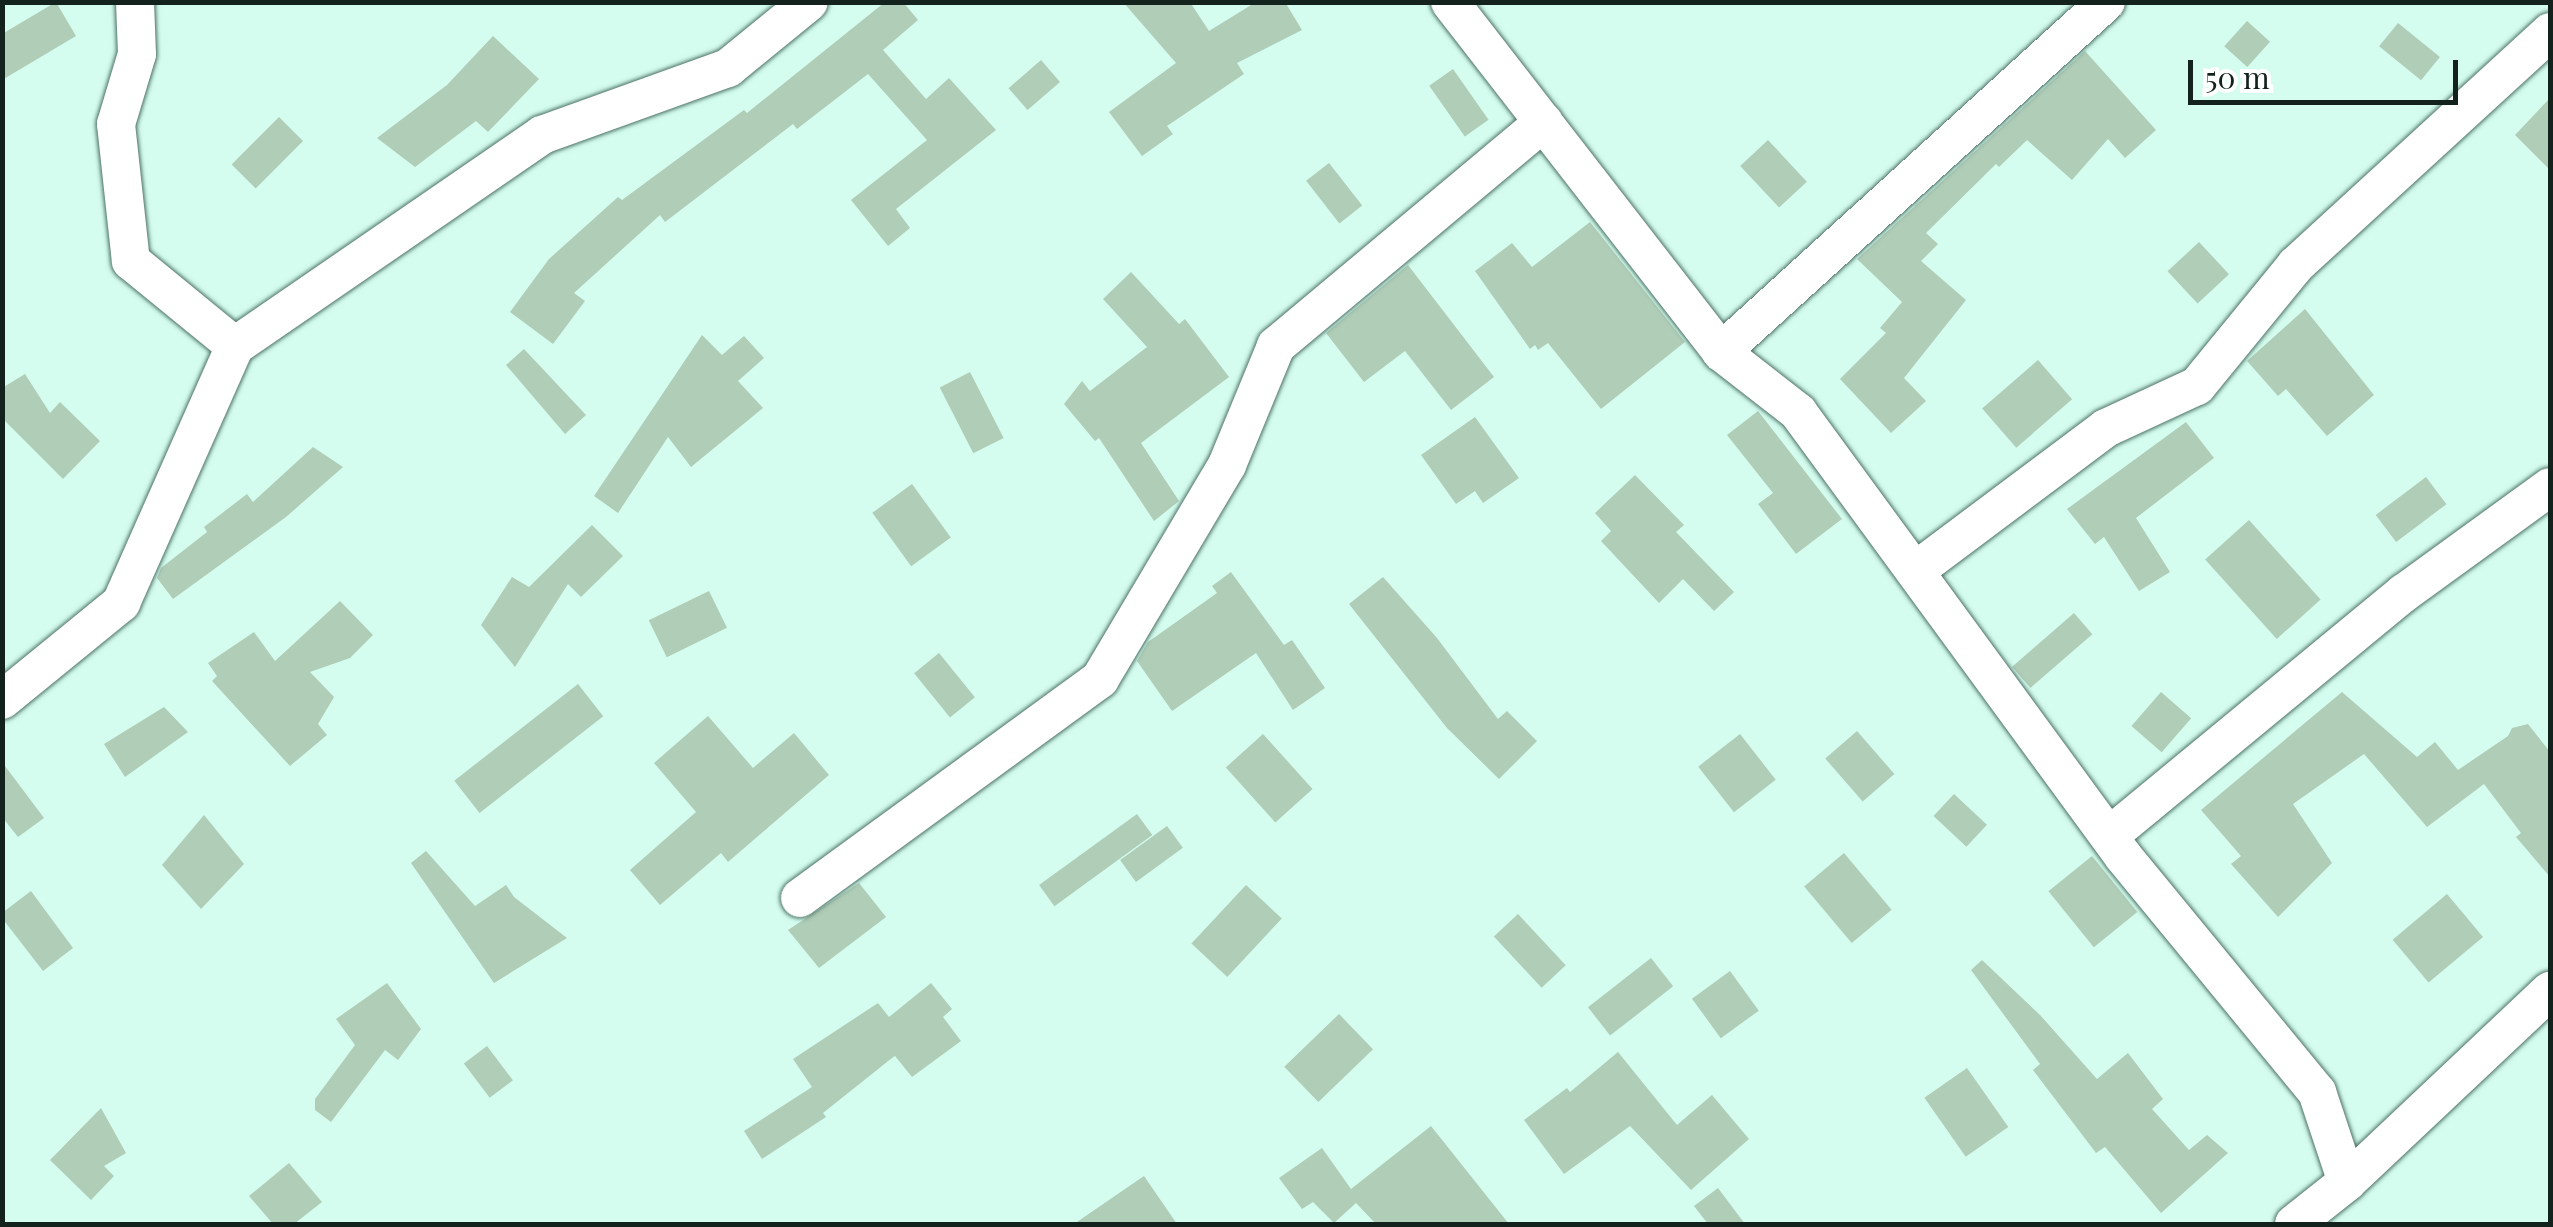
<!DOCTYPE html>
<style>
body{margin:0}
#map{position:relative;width:2553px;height:1227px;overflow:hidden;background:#d4fdef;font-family:"Playfair Display",serif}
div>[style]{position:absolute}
.building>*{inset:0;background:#afcdb7;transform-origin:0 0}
.roads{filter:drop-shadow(0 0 2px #4c7165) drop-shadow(0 0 2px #4c7165)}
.street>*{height:38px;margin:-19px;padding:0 19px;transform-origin:19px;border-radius:19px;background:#fff}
span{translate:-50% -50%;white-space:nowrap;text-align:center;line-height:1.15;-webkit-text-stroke:8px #fff;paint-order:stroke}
.frame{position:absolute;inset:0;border:5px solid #13221d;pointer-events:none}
.scale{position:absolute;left:2188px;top:60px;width:270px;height:45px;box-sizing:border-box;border:5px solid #13221d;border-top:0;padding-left:12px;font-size:30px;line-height:35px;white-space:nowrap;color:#13221d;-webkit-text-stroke:8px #fff;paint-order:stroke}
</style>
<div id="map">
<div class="building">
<div style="clip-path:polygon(56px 2px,76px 36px,2px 80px,2px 34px)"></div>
<div style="clip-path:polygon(885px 2px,903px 2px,918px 20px,883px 50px,926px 99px,949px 78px,996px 130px,896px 209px,910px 228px,888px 246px,851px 200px,927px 140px,868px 74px,797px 129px,793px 124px,665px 222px,660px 215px,574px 293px,585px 301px,553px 344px,510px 312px,549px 259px,618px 197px,622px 200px,744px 110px,747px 113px)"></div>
<div style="clip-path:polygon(1123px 2px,1190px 2px,1209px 31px,1256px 2px,1285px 2px,1302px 30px,1237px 63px,1244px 74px,1167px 126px,1173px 134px,1142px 156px,1109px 112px,1176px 63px)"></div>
<div style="left:2247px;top:21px;width:31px;height:34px;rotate:42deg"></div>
<div style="left:2398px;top:23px;width:54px;height:30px;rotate:39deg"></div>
<div style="clip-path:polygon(493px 36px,539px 79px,488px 132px,476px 121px,415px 167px,377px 138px,447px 85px)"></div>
<div style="clip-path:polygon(2085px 51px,2156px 130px,2125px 158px,2108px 139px,2072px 180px,2027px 140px,1999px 167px,1996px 164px,1926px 233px,1938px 244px,1921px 261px,1966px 300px,1904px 378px,1926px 401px,1891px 433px,1840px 379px,1886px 333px,1880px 328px,1902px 302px,1857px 259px)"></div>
<div style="left:1041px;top:60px;width:29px;height:43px;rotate:49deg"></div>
<div style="left:1453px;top:69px;width:62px;height:29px;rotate:55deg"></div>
<div style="clip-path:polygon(2550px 98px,2550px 170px,2515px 135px)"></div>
<div style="left:279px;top:117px;width:34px;height:67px;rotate:45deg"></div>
<div style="left:1768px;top:140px;width:57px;height:38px;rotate:47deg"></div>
<div style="left:1329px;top:163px;width:54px;height:29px;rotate:52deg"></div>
<div style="clip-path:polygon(1590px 222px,1685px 342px,1601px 409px,1548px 343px,1538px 350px,1535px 345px,1530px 349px,1475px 271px,1512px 243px,1532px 267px)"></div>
<div style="left:2199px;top:242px;width:44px;height:43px;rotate:47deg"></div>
<div style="clip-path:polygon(1408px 265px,1494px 377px,1451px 410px,1405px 351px,1364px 382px,1326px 333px)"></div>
<div style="clip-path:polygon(1131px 272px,1179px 324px,1185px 319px,1229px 377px,1141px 443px,1179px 501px,1154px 521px,1099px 438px,1095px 441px,1064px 404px,1082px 381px,1090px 391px,1147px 347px,1103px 299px)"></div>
<div style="clip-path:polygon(2305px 309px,2374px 395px,2327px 436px,2286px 389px,2278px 396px,2247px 361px)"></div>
<div style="clip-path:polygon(702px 335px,722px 355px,744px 336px,764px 358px,738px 381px,763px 408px,691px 467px,668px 437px,618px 513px,594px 496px)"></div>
<div style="clip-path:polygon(524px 349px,586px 415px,565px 434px,506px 365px)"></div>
<div style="left:2038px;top:360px;width:52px;height:74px;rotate:49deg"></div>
<div style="left:970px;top:372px;width:74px;height:34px;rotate:63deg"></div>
<div style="clip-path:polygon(25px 374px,50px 413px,60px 402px,100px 441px,63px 479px,2px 418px,2px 388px)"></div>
<div style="clip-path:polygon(1758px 411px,1842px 519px,1796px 554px,1758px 504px,1773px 493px,1727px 435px)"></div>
<div style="clip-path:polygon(1475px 417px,1519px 478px,1483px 503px,1475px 491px,1456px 504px,1421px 455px)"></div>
<div style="clip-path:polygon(2186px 422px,2214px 458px,2136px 518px,2170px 572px,2139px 591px,2104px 537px,2095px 544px,2067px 509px)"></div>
<div style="clip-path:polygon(313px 447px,343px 467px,286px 517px,173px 599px,157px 578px,161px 568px,207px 532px,204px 527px,247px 494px,253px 502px)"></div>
<div style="clip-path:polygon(1635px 475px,1684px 525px,1676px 532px,1734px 592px,1714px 611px,1683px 579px,1659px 603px,1601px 541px,1611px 531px,1595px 513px)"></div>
<div style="left:2426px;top:477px;width:34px;height:63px;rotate:53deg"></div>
<div style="left:912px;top:484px;width:66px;height:49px;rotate:54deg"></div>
<div style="left:2249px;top:520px;width:107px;height:59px;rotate:48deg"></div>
<div style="clip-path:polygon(592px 525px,623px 556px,581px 597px,568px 584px,515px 667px,481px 625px,512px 577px,529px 587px)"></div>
<div style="clip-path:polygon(1231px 572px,1284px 645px,1292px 640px,1325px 688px,1293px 710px,1256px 653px,1172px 711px,1137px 661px,1148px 642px,1217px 593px,1212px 586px)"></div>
<div style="clip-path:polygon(1383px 577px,1437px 638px,1498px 719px,1507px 711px,1537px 741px,1499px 779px,1447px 728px,1349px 604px)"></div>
<div style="left:709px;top:591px;width:41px;height:67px;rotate:64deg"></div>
<div style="clip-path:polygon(340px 601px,373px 635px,350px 658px,310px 672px,334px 697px,318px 724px,327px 735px,290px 766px,212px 681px,217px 676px,208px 663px,254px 632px,275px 661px)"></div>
<div style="left:2074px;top:613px;width:28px;height:82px;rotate:49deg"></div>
<div style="left:939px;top:653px;width:57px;height:32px;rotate:51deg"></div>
<div style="left:578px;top:684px;width:41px;height:157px;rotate:52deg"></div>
<div style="left:2161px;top:692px;width:40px;height:45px;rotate:41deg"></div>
<div style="clip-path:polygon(2342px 692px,2417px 757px,2435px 742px,2458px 770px,2508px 736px,2512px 728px,2528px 724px,2550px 752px,2550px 877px,2516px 837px,2521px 833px,2484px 784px,2427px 827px,2364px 754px,2293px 804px,2332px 863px,2278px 917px,2231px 864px,2241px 856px,2201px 810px)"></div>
<div style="clip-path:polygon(164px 707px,188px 732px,125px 777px,104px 744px)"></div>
<div style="clip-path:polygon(708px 716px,753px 768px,794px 733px,829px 775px,728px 862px,721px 853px,660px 905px,630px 870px,696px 812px,654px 763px)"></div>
<div style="left:1857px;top:731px;width:57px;height:42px;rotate:49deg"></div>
<div style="left:1263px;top:734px;width:74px;height:50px;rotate:48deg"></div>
<div style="left:1740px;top:734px;width:58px;height:53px;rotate:52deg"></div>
<div style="clip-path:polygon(2px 762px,44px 818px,18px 837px,2px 817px)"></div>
<div style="left:1954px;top:794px;width:45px;height:30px;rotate:43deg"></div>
<div style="left:1137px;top:814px;width:26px;height:121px;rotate:54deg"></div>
<div style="clip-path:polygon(204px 815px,244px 864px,201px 909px,162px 865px)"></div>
<div style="left:1167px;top:826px;width:27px;height:58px;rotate:54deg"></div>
<div style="clip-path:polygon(426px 851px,475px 906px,506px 885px,514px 897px,567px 938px,494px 983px,411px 863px)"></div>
<div style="left:1844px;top:853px;width:74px;height:52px;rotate:50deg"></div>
<div style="left:2092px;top:856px;width:72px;height:56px;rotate:51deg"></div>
<div style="clip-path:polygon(859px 883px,886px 917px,819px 968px,788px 930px)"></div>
<div style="left:1246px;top:885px;width:49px;height:80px;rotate:43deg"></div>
<div style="clip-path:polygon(31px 891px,73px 948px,43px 971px,2px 918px,2px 913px)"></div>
<div style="left:2447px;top:894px;width:56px;height:71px;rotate:50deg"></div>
<div style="left:1518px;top:914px;width:70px;height:33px;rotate:47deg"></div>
<div style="left:1651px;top:958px;width:36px;height:80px;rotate:52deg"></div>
<div style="clip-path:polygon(1982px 960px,2040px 1015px,2097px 1079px,2128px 1053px,2163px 1099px,2152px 1109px,2189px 1150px,2207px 1135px,2228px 1153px,2161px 1213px,2105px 1147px,2096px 1153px,2033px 1070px,2040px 1064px,1971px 970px)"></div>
<div style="left:1730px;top:971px;width:49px;height:47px;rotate:54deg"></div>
<div style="clip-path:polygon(387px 983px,421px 1029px,398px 1060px,385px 1050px,331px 1122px,315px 1110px,315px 1099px,355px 1045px,336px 1019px)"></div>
<div style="clip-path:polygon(931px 983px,952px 1009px,943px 1017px,961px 1041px,912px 1077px,895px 1056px,892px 1058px,823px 1113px,826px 1117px,762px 1159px,744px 1131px,812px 1087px,793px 1059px,878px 1003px,889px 1017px)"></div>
<div style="left:1339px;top:1014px;width:49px;height:76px;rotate:46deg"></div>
<div style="left:487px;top:1046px;width:43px;height:29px;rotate:53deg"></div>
<div style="clip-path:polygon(1618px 1052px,1677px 1125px,1712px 1095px,1749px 1139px,1691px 1190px,1630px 1126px,1564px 1174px,1524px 1120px,1567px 1088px,1570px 1092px)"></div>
<div style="left:1967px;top:1068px;width:72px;height:52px;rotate:55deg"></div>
<div style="clip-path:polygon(101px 1108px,126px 1153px,104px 1166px,114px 1176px,91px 1200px,50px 1160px)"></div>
<div style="clip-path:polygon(1431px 1126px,1509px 1224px,1376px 1224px,1356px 1203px,1334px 1223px,1313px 1202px,1302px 1209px,1279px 1178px,1322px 1148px,1351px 1189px)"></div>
<div style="clip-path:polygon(289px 1163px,322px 1202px,294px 1224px,273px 1224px,249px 1196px)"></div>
<div style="clip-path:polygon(1144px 1176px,1177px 1224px,1074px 1224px)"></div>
<div style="clip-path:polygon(1718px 1188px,1745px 1224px,1708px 1224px,1694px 1206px)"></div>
</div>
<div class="roads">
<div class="street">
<div style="left:135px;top:2px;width:52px;rotate:87.8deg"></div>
<div style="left:137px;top:54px;width:73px;rotate:106.7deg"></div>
<div style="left:116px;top:124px;width:138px;rotate:83.8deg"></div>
<div style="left:131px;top:261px;width:134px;rotate:39.3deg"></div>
<div style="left:1450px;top:2px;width:443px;rotate:52.2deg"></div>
<div style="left:1721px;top:352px;width:98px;rotate:37.9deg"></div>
<div style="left:1798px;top:412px;width:550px;rotate:53.8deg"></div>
<div style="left:2123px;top:856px;width:306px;rotate:50.6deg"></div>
<div style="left:2317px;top:1092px;width:95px;rotate:71.6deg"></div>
<div style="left:1721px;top:352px;width:520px;rotate:-42.27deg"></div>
<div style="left:1915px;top:571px;width:239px;rotate:-36.8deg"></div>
<div style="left:2106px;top:428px;width:100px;rotate:-24.8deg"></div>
<div style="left:2197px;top:386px;width:156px;rotate:-50.7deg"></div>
<div style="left:2296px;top:265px;width:345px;rotate:-42.5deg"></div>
<div style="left:2px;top:700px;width:154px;rotate:-39.2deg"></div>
<div style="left:121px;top:603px;width:281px;rotate:-66.1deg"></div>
<div style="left:235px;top:346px;width:373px;rotate:-34.5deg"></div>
<div style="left:542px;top:135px;width:198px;rotate:-19.8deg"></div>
<div style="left:728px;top:68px;width:104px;rotate:-39.2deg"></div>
<div style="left:2109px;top:836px;width:382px;rotate:-39.5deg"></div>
<div style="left:2404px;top:593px;width:180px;rotate:-36deg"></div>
<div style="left:800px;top:898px;width:371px;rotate:-36.1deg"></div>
<div style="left:1100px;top:679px;width:249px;rotate:-59.3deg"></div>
<div style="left:1227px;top:465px;width:129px;rotate:-67.6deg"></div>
<div style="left:1276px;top:346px;width:349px;rotate:-39.9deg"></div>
<div style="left:2294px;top:1224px;width:68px;rotate:-38.4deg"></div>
<div style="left:2347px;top:1182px;width:279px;rotate:-43.3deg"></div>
</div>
</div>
<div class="frame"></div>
<div class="scale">50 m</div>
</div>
